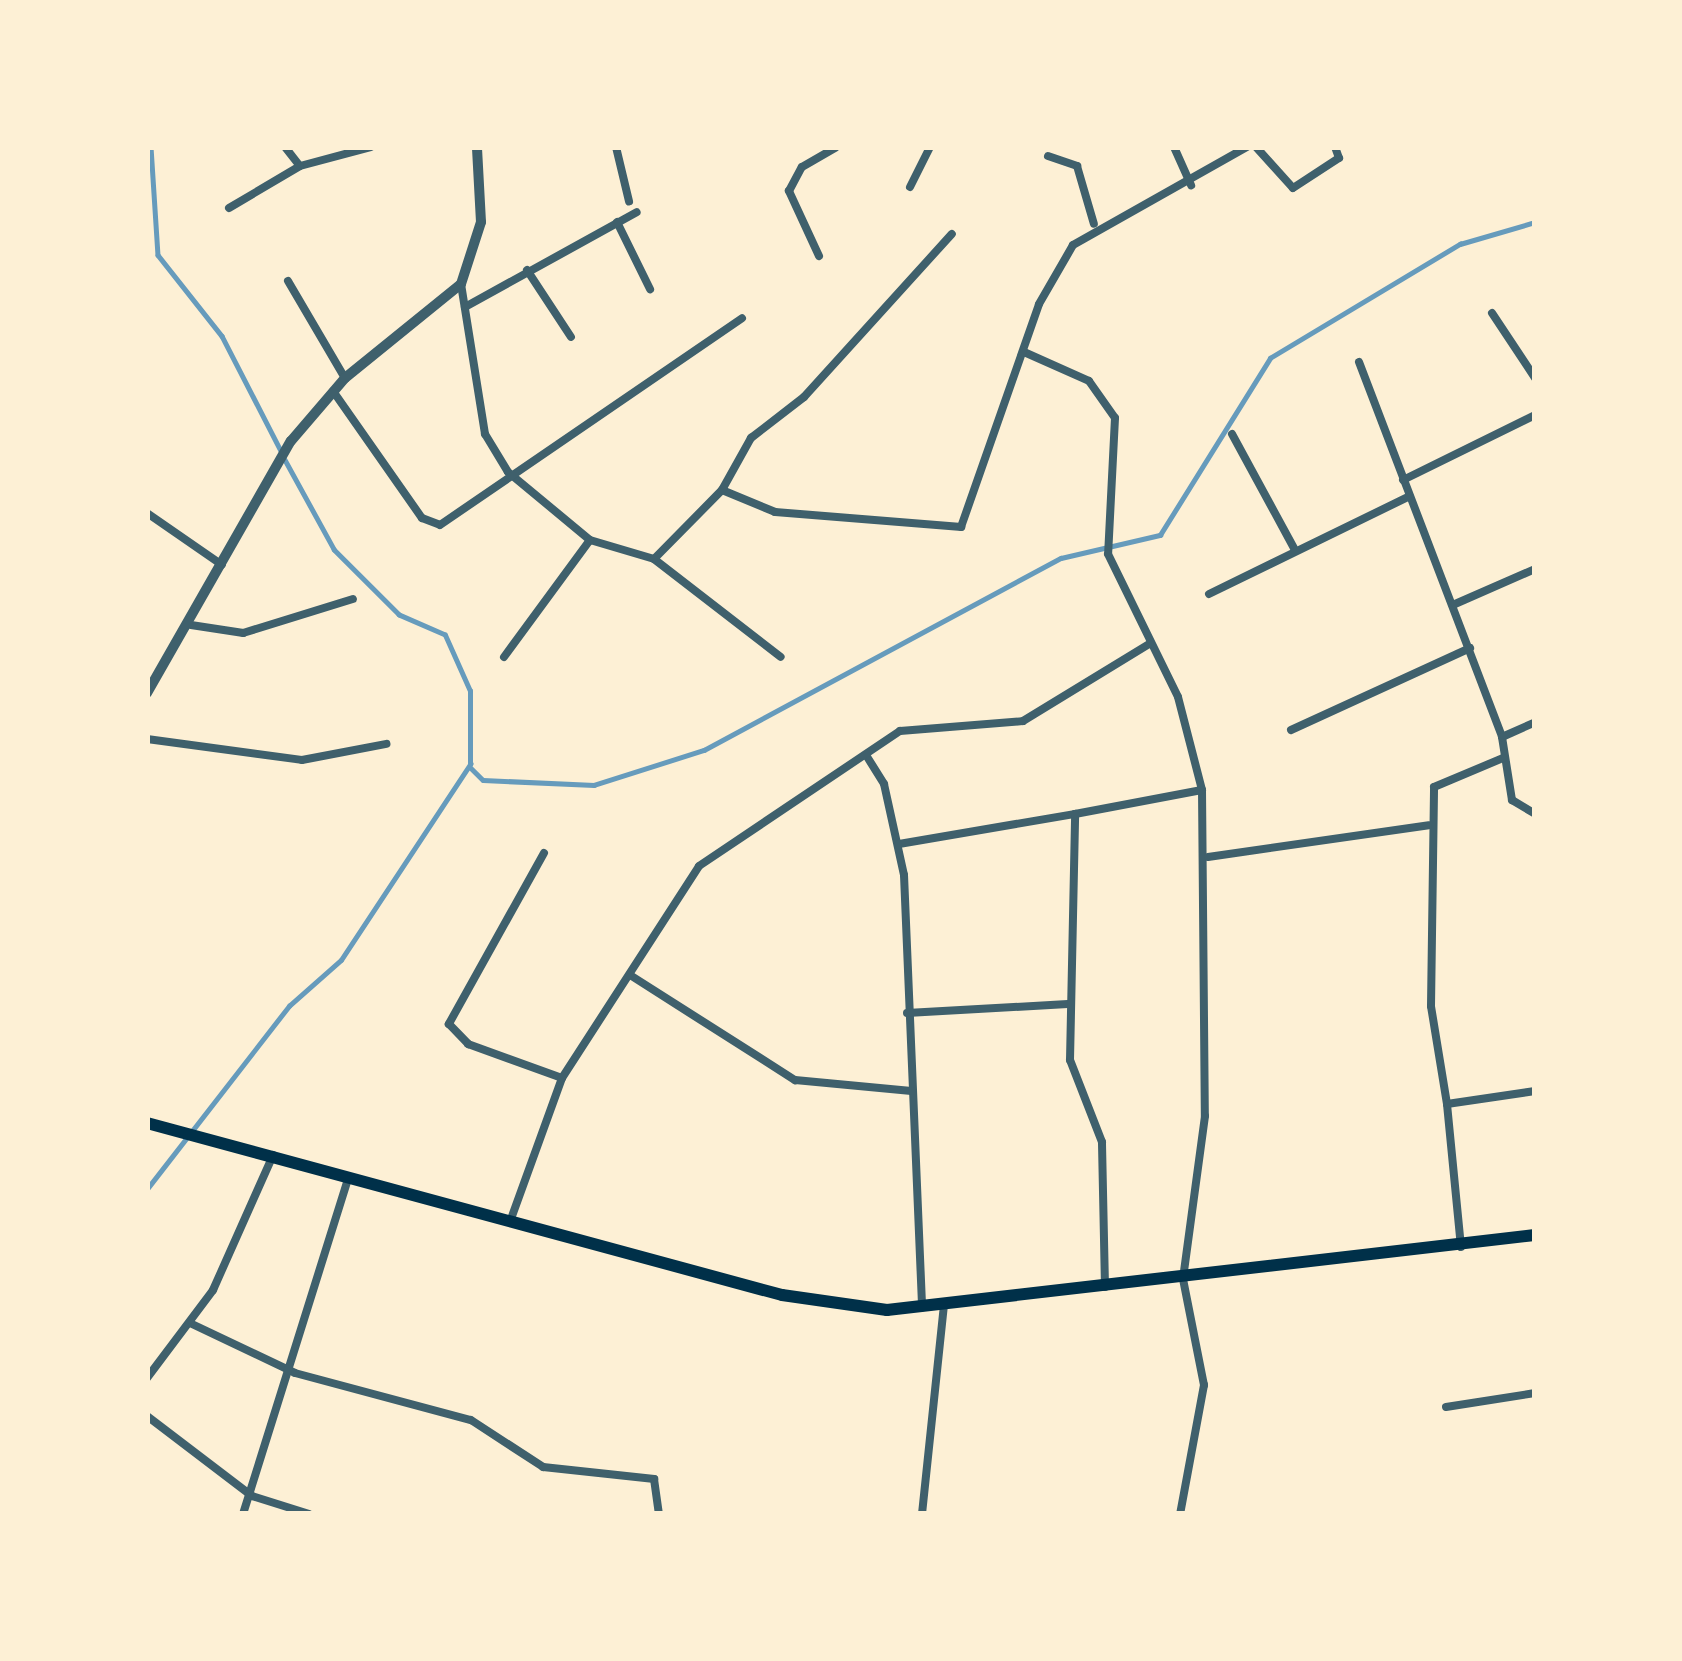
<!DOCTYPE html>
<style>
body{margin:0}
#map{position:relative;width:1682px;height:1661px;overflow:hidden;background:#fdf0d5;font-family:"Noto Sans",sans-serif}
div>[style]{position:absolute}
.stream>*{height:4.5px;margin:-2.25px;padding:0 2.25px;transform-origin:2.25px;border-radius:2.25px;background:#669bbc}
.minor>*{height:8px;margin:-4px;padding:0 4px;transform-origin:4px;border-radius:4px;background:#3f606c}
.tertiary>*{height:10px;margin:-5px;padding:0 5px;transform-origin:5px;border-radius:5px;background:#3f606c}
.secondary>*{height:12px;margin:-6px;padding:0 6px;transform-origin:6px;border-radius:6px;background:#003049}
span{translate:-50% -50%;white-space:nowrap;text-align:center;line-height:1.15;-webkit-text-stroke:9px #fdf0d5;paint-order:stroke}
.frame{position:absolute;inset:0;border:150px solid #fdf0d5;pointer-events:none}
</style>
<div id="map">
<div class="stream">
<div style="left:151px;top:147px;width:108px;rotate:86.3deg"></div>
<div style="left:158px;top:255px;width:103px;rotate:51.7deg"></div>
<div style="left:222px;top:336px;width:129px;rotate:62.8deg"></div>
<div style="left:470px;top:767px;width:18px;rotate:45deg"></div>
<div style="left:483px;top:780px;width:111px;rotate:2.6deg"></div>
<div style="left:594px;top:785px;width:115px;rotate:-17.7deg"></div>
<div style="left:704px;top:750px;width:405px;rotate:-28.3deg"></div>
<div style="left:1061px;top:558px;width:102px;rotate:-13.1deg"></div>
<div style="left:1160px;top:535px;width:208px;rotate:-58.1deg"></div>
<div style="left:1270px;top:358px;width:222px;rotate:-31deg"></div>
<div style="left:1460px;top:244px;width:78px;rotate:-16.3deg"></div>
<div style="left:147px;top:1189px;width:232px;rotate:-52.2deg"></div>
<div style="left:289px;top:1006px;width:69px;rotate:-41.5deg"></div>
<div style="left:341px;top:960px;width:235px;rotate:-56.6deg"></div>
<div style="left:470px;top:764px;width:73px;rotate:-90deg"></div>
<div style="left:470px;top:691px;width:61px;rotate:-114.1deg"></div>
<div style="left:445px;top:635px;width:50px;rotate:-156.5deg"></div>
<div style="left:399px;top:615px;width:92px;rotate:-135deg"></div>
<div style="left:334px;top:550px;width:102px;rotate:-118.8deg"></div>
</div>
<div class="minor">
<div style="left:285px;top:147px;width:24px;rotate:52deg"></div>
<div style="left:300px;top:166px;width:73px;rotate:-15deg"></div>
<div style="left:616px;top:147px;width:56px;rotate:76.5deg"></div>
<div style="left:1174px;top:147px;width:42px;rotate:65.9deg"></div>
<div style="left:1256px;top:147px;width:55px;rotate:47.9deg"></div>
<div style="left:1293px;top:188px;width:55px;rotate:-33.1deg"></div>
<div style="left:1339px;top:158px;width:12px;rotate:-110deg"></div>
<div style="left:1048px;top:156px;width:31px;rotate:19deg"></div>
<div style="left:1077px;top:166px;width:60px;rotate:73.7deg"></div>
<div style="left:910px;top:187px;width:45px;rotate:-63.4deg"></div>
<div style="left:229px;top:208px;width:82px;rotate:-30.6deg"></div>
<div style="left:617px;top:222px;width:75px;rotate:63.8deg"></div>
<div style="left:819px;top:256px;width:72px;rotate:-114.8deg"></div>
<div style="left:789px;top:191px;width:27px;rotate:-62deg"></div>
<div style="left:802px;top:167px;width:39px;rotate:-30deg"></div>
<div style="left:527px;top:270px;width:80px;rotate:56.7deg"></div>
<div style="left:288px;top:281px;width:113px;rotate:59.6deg"></div>
<div style="left:461px;top:284px;width:152px;rotate:80.9deg"></div>
<div style="left:485px;top:434px;width:44px;rotate:58.8deg"></div>
<div style="left:508px;top:472px;width:107px;rotate:39.7deg"></div>
<div style="left:590px;top:540px;width:67px;rotate:16.5deg"></div>
<div style="left:654px;top:559px;width:160px;rotate:37.7deg"></div>
<div style="left:465px;top:307px;width:196px;rotate:-28.9deg"></div>
<div style="left:1492px;top:313px;width:78px;rotate:56.5deg"></div>
<div style="left:1024px;top:352px;width:71px;rotate:24deg"></div>
<div style="left:1089px;top:381px;width:45px;rotate:54.9deg"></div>
<div style="left:1115px;top:418px;width:136px;rotate:92.9deg"></div>
<div style="left:1108px;top:554px;width:159px;rotate:63.9deg"></div>
<div style="left:1178px;top:697px;width:96px;rotate:75.5deg"></div>
<div style="left:1202px;top:790px;width:326px;rotate:89.5deg"></div>
<div style="left:1205px;top:1116px;width:164px;rotate:97.7deg"></div>
<div style="left:1183px;top:1279px;width:108px;rotate:78.8deg"></div>
<div style="left:1204px;top:1385px;width:131px;rotate:100.5deg"></div>
<div style="left:1359px;top:362px;width:401px;rotate:69.1deg"></div>
<div style="left:1502px;top:737px;width:64px;rotate:81deg"></div>
<div style="left:1512px;top:800px;width:27px;rotate:31deg"></div>
<div style="left:333px;top:391px;width:155px;rotate:55deg"></div>
<div style="left:422px;top:518px;width:19px;rotate:21deg"></div>
<div style="left:440px;top:525px;width:366px;rotate:-34.4deg"></div>
<div style="left:1232px;top:434px;width:130px;rotate:61.5deg"></div>
<div style="left:1403px;top:480px;width:147px;rotate:-26.2deg"></div>
<div style="left:722px;top:490px;width:57px;rotate:22.5deg"></div>
<div style="left:775px;top:512px;width:187px;rotate:4.6deg"></div>
<div style="left:961px;top:527px;width:236px;rotate:-70.7deg"></div>
<div style="left:1039px;top:304px;width:68px;rotate:-60deg"></div>
<div style="left:1073px;top:245px;width:200px;rotate:-29.4deg"></div>
<div style="left:147px;top:513px;width:91px;rotate:34.7deg"></div>
<div style="left:654px;top:559px;width:97px;rotate:-45.4deg"></div>
<div style="left:722px;top:490px;width:60px;rotate:-60.9deg"></div>
<div style="left:751px;top:438px;width:67px;rotate:-37.7deg"></div>
<div style="left:804px;top:397px;width:220px;rotate:-47.8deg"></div>
<div style="left:1209px;top:594px;width:221px;rotate:-26deg"></div>
<div style="left:1455px;top:604px;width:87px;rotate:-23.6deg"></div>
<div style="left:191px;top:625px;width:53px;rotate:8.7deg"></div>
<div style="left:243px;top:633px;width:115px;rotate:-17.2deg"></div>
<div style="left:504px;top:657px;width:145px;rotate:-53.7deg"></div>
<div style="left:1291px;top:730px;width:197px;rotate:-24.6deg"></div>
<div style="left:1502px;top:737px;width:36px;rotate:-24deg"></div>
<div style="left:147px;top:739px;width:156px;rotate:7.7deg"></div>
<div style="left:302px;top:760px;width:86px;rotate:-10.8deg"></div>
<div style="left:866px;top:755px;width:34px;rotate:58deg"></div>
<div style="left:884px;top:784px;width:93px;rotate:77.6deg"></div>
<div style="left:904px;top:875px;width:433px;rotate:87.6deg"></div>
<div style="left:899px;top:844px;width:179px;rotate:-9.7deg"></div>
<div style="left:544px;top:853px;width:196px;rotate:119.1deg"></div>
<div style="left:449px;top:1024px;width:28px;rotate:46deg"></div>
<div style="left:468px;top:1044px;width:100px;rotate:19.9deg"></div>
<div style="left:1208px;top:857px;width:223px;rotate:-8.2deg"></div>
<div style="left:630px;top:975px;width:196px;rotate:32.5deg"></div>
<div style="left:795px;top:1080px;width:117px;rotate:5.4deg"></div>
<div style="left:907px;top:1013px;width:161px;rotate:-3.2deg"></div>
<div style="left:1447px;top:1104px;width:99px;rotate:-99.3deg"></div>
<div style="left:1431px;top:1006px;width:219px;rotate:-89.2deg"></div>
<div style="left:1434px;top:787px;width:75px;rotate:-22.8deg"></div>
<div style="left:511px;top:1219px;width:150px;rotate:-70.1deg"></div>
<div style="left:562px;top:1078px;width:252px;rotate:-57.1deg"></div>
<div style="left:699px;top:866px;width:242px;rotate:-33.9deg"></div>
<div style="left:900px;top:731px;width:123px;rotate:-4.6deg"></div>
<div style="left:1023px;top:721px;width:148px;rotate:-31.4deg"></div>
<div style="left:1461px;top:1247px;width:144px;rotate:-95.6deg"></div>
<div style="left:1447px;top:1104px;width:89px;rotate:-8.4deg"></div>
<div style="left:1105px;top:1287px;width:145px;rotate:-91.2deg"></div>
<div style="left:1102px;top:1142px;width:88px;rotate:-111.3deg"></div>
<div style="left:1070px;top:1060px;width:246px;rotate:-88.8deg"></div>
<div style="left:1075px;top:814px;width:129px;rotate:-10.7deg"></div>
<div style="left:192px;top:1324px;width:114px;rotate:25.4deg"></div>
<div style="left:295px;top:1373px;width:182px;rotate:15deg"></div>
<div style="left:471px;top:1420px;width:86px;rotate:33.1deg"></div>
<div style="left:543px;top:1467px;width:112px;rotate:6.2deg"></div>
<div style="left:654px;top:1479px;width:35px;rotate:82deg"></div>
<div style="left:147px;top:1378px;width:110px;rotate:-53.1deg"></div>
<div style="left:213px;top:1290px;width:148px;rotate:-66deg"></div>
<div style="left:1446px;top:1407px;width:90px;rotate:-8.9deg"></div>
<div style="left:147px;top:1416px;width:132px;rotate:37.3deg"></div>
<div style="left:252px;top:1496px;width:60px;rotate:17.5deg"></div>
<div style="left:243px;top:1514px;width:352px;rotate:-72.6deg"></div>
<div style="left:922px;top:1514px;width:209px;rotate:-84deg"></div>
</div>
<div class="tertiary">
<div style="left:147px;top:693px;width:290px;rotate:-60.3deg"></div>
<div style="left:291px;top:441px;width:83px;rotate:-49.4deg"></div>
<div style="left:345px;top:378px;width:149px;rotate:-39deg"></div>
<div style="left:461px;top:284px;width:65px;rotate:-72.1deg"></div>
<div style="left:481px;top:222px;width:75px;rotate:-93.1deg"></div>
</div>
<div class="secondary">
<div style="left:147px;top:1123px;width:658px;rotate:15.16deg"></div>
<div style="left:782px;top:1295px;width:106px;rotate:8.1deg"></div>
<div style="left:887px;top:1310px;width:652px;rotate:-6.6deg"></div>
</div>
<div class="frame"></div>
</div>
